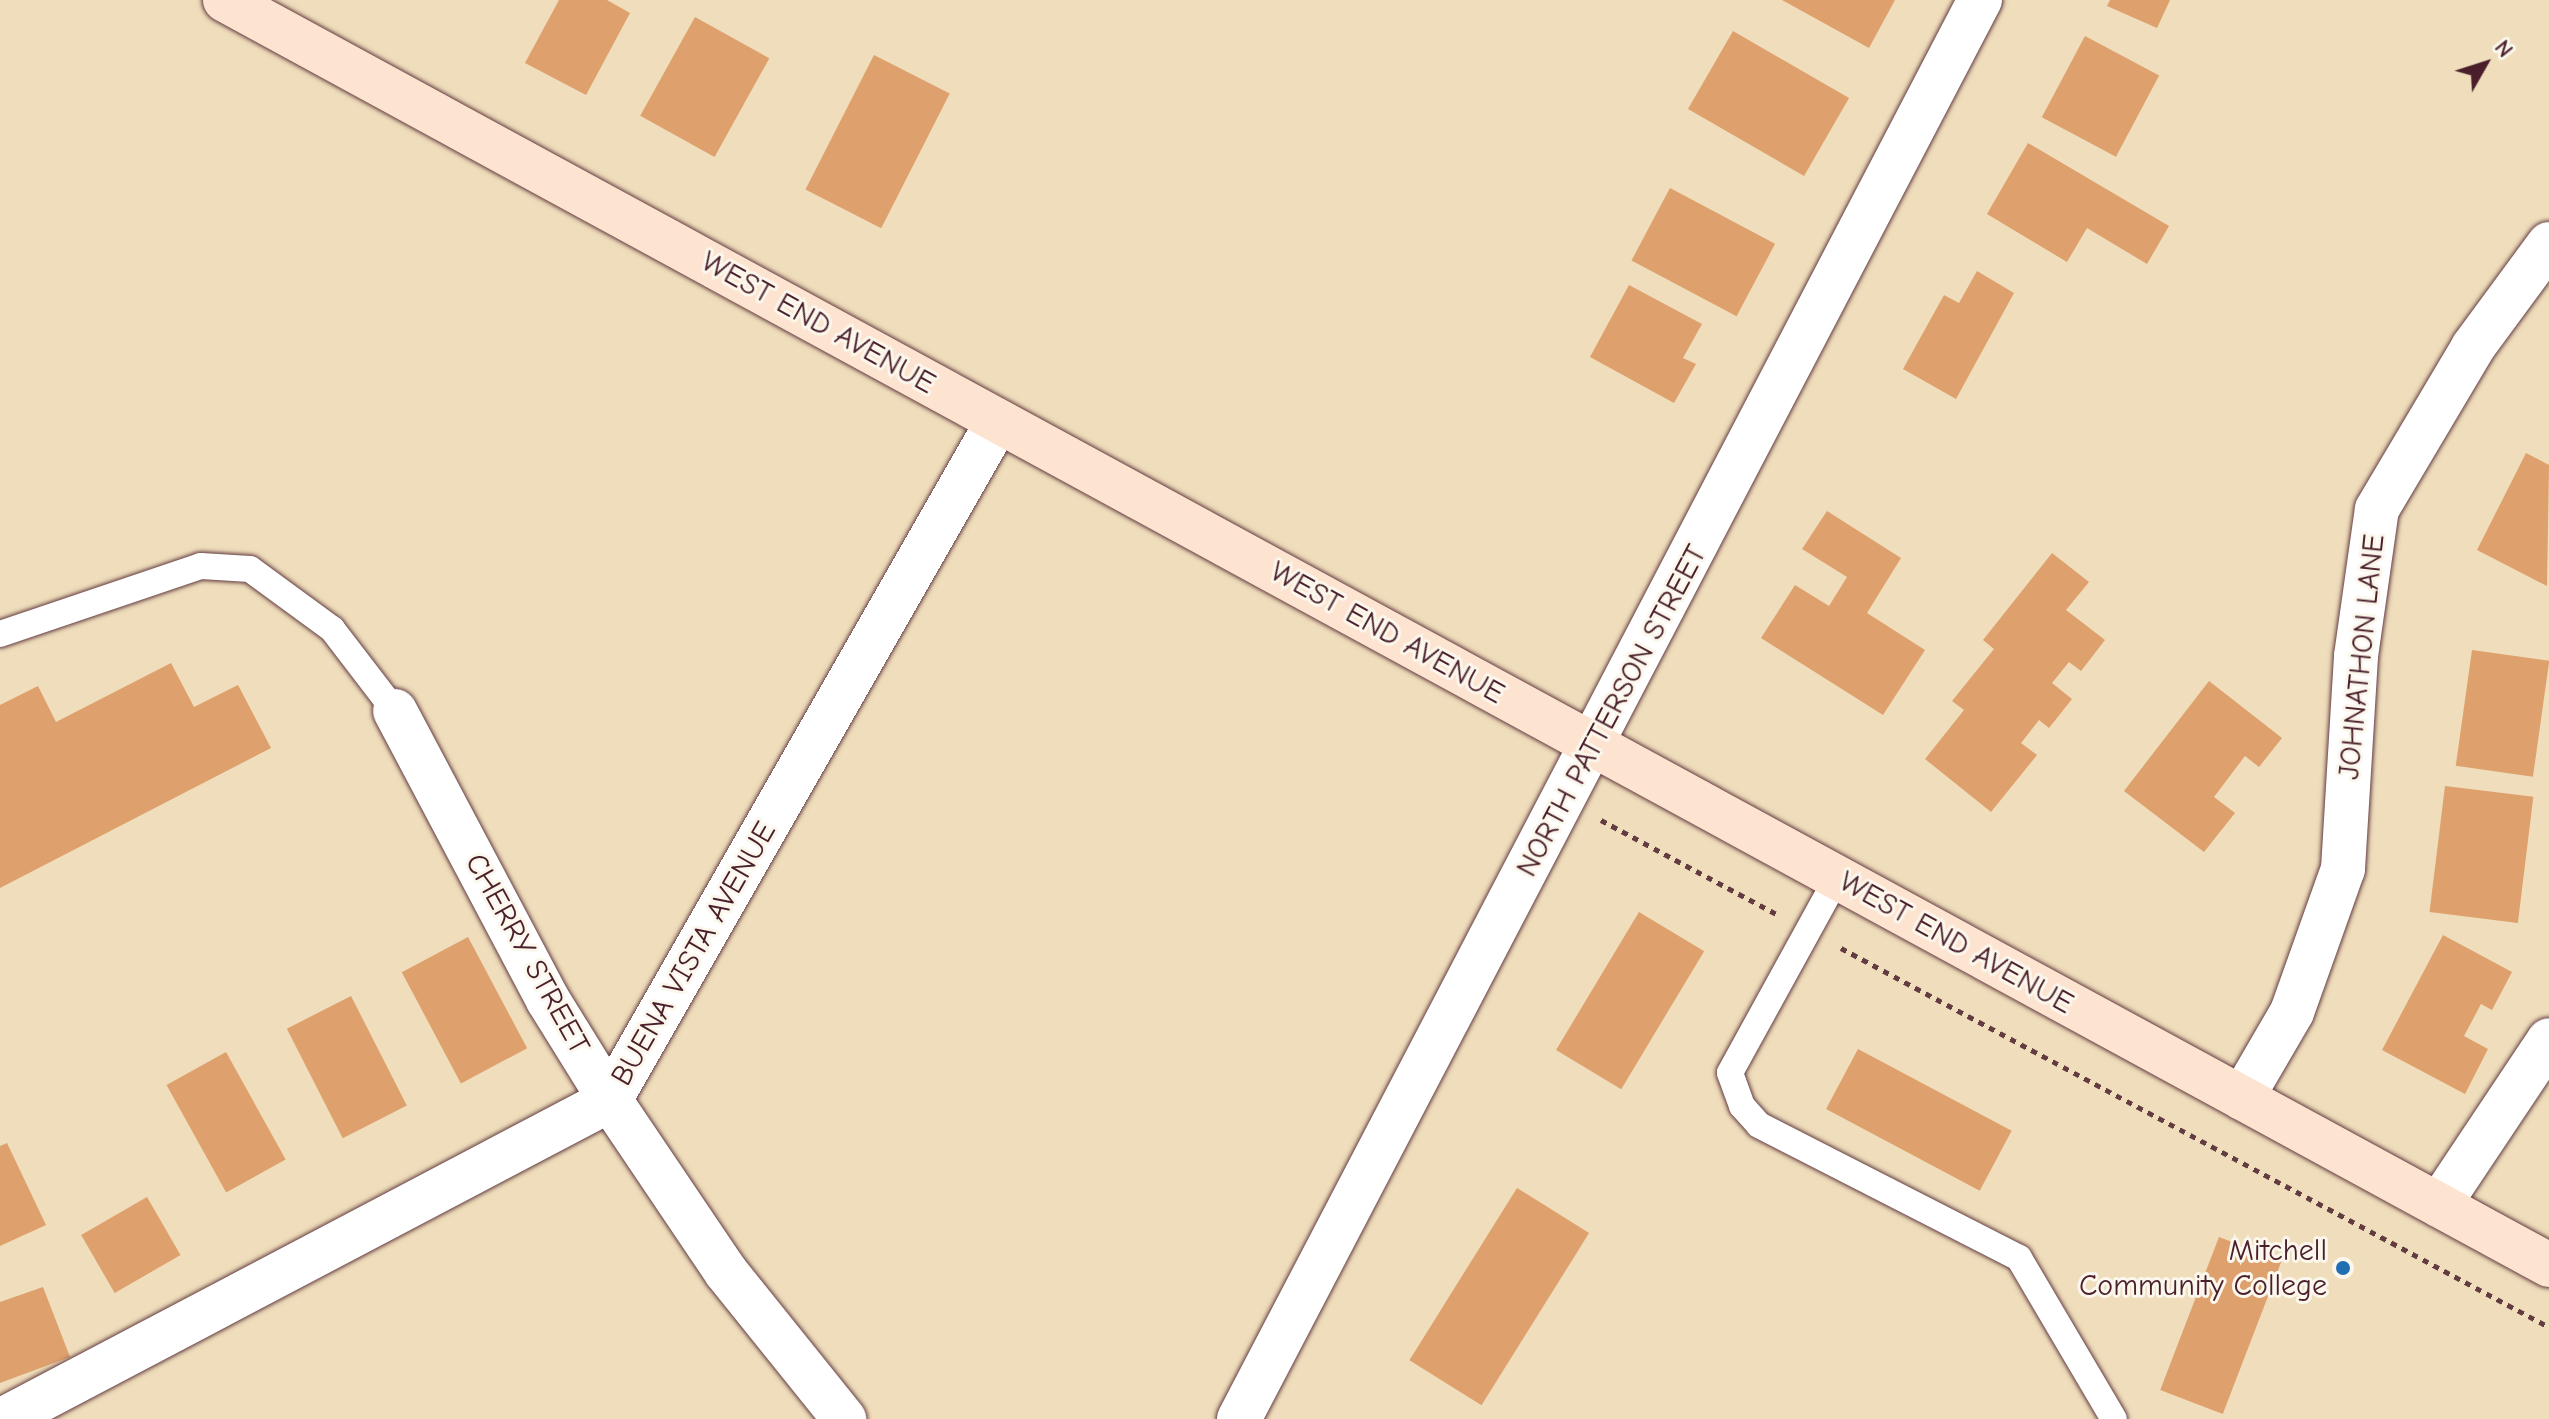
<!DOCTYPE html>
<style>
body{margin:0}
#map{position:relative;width:2549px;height:1419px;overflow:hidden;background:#efddbb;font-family:"Comic Neue",sans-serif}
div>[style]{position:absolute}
.building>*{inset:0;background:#dea16d;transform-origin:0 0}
.path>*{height:5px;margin-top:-2.5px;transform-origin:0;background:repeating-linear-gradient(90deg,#633c41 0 6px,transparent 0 12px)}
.roads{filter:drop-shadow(0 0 2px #633c41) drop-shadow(0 0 2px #633c41)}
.lane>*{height:26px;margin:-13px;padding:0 13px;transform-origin:13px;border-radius:13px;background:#fff}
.street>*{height:44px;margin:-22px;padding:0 22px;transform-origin:22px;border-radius:22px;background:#fff}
.secondary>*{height:44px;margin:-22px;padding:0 22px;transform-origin:22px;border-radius:22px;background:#fde4d1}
.dots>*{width:22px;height:22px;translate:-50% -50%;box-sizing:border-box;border:4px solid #fbf7ec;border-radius:50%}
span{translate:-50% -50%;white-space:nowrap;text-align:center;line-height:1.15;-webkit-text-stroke:6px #fbf7ec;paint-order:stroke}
.street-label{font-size:30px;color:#4a1f2b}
.poi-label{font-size:30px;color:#4a1f2b}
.right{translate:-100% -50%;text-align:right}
.north{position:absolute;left:2445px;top:24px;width:80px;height:80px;-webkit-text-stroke:6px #fbf7ec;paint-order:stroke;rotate:51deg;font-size:22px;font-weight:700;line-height:32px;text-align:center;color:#4a1f2b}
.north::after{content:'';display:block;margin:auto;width:28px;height:36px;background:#4a1f2b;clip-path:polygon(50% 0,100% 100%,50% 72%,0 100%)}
</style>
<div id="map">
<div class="building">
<div style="clip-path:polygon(559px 0,607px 0,630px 13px,586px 95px,525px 63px)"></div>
<div style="clip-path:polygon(1782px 0,1895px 0,1869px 48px)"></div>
<div style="clip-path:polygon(2110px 0,2170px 0,2157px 28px,2107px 6px)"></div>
<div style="left:695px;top:17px;width:85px;height:113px;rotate:29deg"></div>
<div style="left:1733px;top:31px;width:134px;height:90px;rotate:30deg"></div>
<div style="left:2085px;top:36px;width:84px;height:92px;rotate:28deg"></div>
<div style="left:874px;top:55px;width:85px;height:151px;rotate:27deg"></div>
<div style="clip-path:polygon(2028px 143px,2169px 226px,2147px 264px,2087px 228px,2067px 262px,1987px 214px)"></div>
<div style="left:1670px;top:188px;width:119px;height:82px;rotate:28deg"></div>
<div style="clip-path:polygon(1977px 271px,2014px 293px,1956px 399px,1903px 369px,1944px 295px,1959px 303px)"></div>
<div style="clip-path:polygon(1629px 285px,1702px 324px,1683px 358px,1696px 364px,1674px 403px,1590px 357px)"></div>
<div style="clip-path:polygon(2526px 453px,2549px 465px,2547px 586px,2477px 550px)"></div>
<div style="clip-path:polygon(1827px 511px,1901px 558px,1867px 613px,1925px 650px,1883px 715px,1761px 638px,1795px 585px,1829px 606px,1847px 577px,1802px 549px)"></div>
<div style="clip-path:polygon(2052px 553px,2089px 582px,2066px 610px,2105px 640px,2081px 671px,2069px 662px,2052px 683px,2072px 699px,2049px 728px,2039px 720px,2021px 743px,2037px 755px,1991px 812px,1925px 759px,1964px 710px,1952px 701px,1994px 649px,1983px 640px)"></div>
<div style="left:2472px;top:650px;width:78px;height:117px;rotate:8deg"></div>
<div style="clip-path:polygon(171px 663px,194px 707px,238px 685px,271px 748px,0 888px,0 705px,38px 686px,56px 722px)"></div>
<div style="clip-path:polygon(2209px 681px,2282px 738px,2259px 767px,2245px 756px,2214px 797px,2235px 813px,2204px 852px,2124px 791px)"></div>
<div style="left:2445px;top:786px;width:89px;height:127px;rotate:7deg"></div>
<div style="left:1639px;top:912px;width:76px;height:161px;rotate:31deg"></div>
<div style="clip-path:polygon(2443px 935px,2512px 972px,2492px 1010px,2481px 1004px,2464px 1036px,2488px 1049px,2465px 1094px,2382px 1050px)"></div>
<div style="left:468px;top:937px;width:126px;height:75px;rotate:62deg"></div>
<div style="left:351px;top:996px;width:123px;height:72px;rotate:63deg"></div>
<div style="left:1858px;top:1049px;width:174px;height:68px;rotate:28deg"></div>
<div style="left:226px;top:1052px;width:123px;height:68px;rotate:61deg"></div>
<div style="clip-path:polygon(7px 1143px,46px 1225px,0 1246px,0 1146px)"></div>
<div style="left:1517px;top:1188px;width:85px;height:203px;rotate:32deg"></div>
<div style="left:147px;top:1197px;width:67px;height:76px;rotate:60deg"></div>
<div style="left:2219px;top:1237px;width:67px;height:164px;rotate:21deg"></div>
<div style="clip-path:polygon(43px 1287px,70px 1357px,0 1383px,0 1302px)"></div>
</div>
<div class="path">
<div style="left:1601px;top:820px;width:199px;rotate:28.2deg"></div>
<div style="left:1841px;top:948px;width:803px;rotate:28.16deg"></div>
</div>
<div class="roads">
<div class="lane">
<div style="left:0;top:634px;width:212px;rotate:-18.7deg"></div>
<div style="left:201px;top:566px;width:49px;rotate:3.5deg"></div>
<div style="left:250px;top:569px;width:102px;rotate:36.2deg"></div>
<div style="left:332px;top:629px;width:103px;rotate:52.5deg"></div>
<div style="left:1837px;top:878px;width:222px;rotate:118.8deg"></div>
<div style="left:1730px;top:1073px;width:35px;rotate:70deg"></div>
<div style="left:1742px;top:1106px;width:25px;rotate:48deg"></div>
<div style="left:1759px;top:1125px;width:292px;rotate:27.1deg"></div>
<div style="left:2019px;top:1258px;width:187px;rotate:59.5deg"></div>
</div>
<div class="street">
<div style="left:395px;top:711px;width:327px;rotate:62.1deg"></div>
<div style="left:548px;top:1000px;width:118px;rotate:58.2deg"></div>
<div style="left:610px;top:1100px;width:207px;rotate:56deg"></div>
<div style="left:726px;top:1272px;width:189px;rotate:51.2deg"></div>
<div style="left:2242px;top:1098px;width:99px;rotate:-59.8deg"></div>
<div style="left:2292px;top:1012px;width:152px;rotate:-70.4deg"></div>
<div style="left:2343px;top:869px;width:213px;rotate:-86.5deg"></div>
<div style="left:2356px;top:656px;width:148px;rotate:-81.9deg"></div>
<div style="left:2377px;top:509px;width:188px;rotate:-59.3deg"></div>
<div style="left:2473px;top:347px;width:128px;rotate:-53.6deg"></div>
<div style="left:2439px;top:1205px;width:198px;rotate:-56.3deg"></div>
<div style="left:4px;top:1419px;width:685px;rotate:-27.76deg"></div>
<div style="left:610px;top:1100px;width:782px;rotate:-60.26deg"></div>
<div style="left:1239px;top:1419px;width:1601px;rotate:-62.43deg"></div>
</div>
<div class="secondary">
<div style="left:225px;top:0;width:2646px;rotate:28.56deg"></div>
</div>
</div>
<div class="dots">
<div style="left:2343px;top:1268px;background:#1f6fb2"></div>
</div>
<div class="street-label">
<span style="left:818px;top:323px;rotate:29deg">WEST END AVENUE</span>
<span style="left:1387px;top:633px;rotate:29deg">WEST END AVENUE</span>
<span style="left:2362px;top:657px;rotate:-84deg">JOHNATHON LANE</span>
<span style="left:1612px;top:711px;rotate:-62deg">NORTH PATTERSON STREET</span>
<span style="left:1956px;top:943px;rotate:29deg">WEST END AVENUE</span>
<span style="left:527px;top:954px;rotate:61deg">CHERRY STREET</span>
<span style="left:694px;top:954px;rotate:-60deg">BUENA VISTA AVENUE</span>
</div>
<div class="poi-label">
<span class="right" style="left:2327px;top:1268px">Mitchell<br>Community College</span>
</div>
<div class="north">N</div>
</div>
